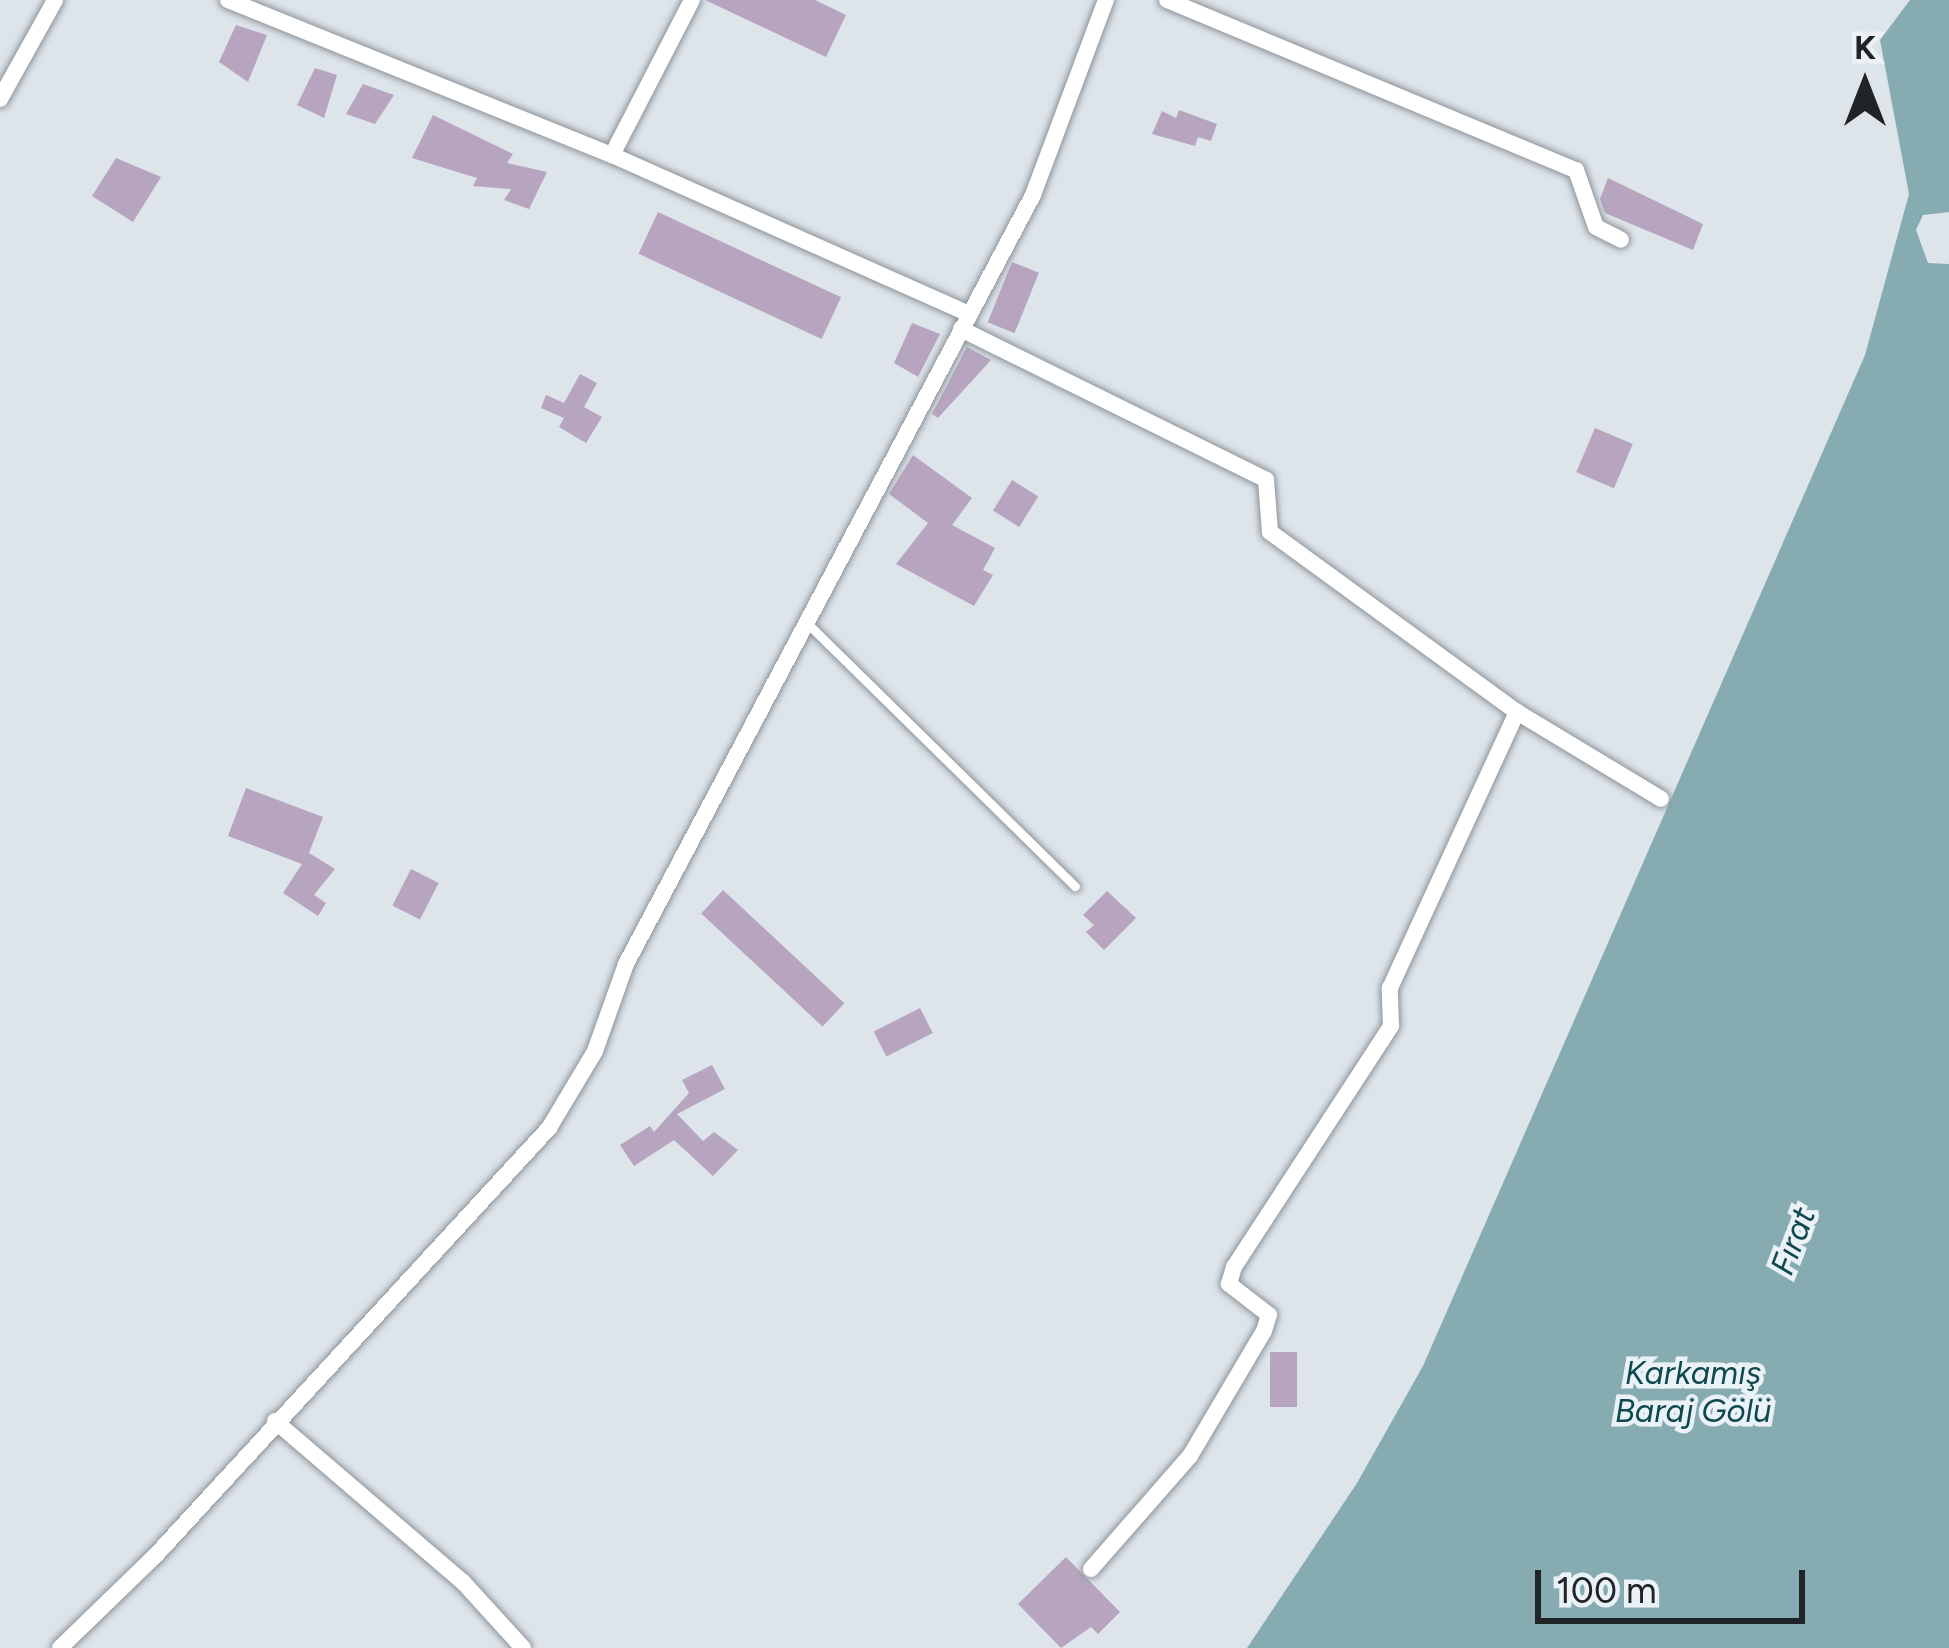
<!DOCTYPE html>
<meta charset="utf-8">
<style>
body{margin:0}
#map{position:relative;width:1949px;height:1648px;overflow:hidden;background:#dde4ea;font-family:Figtree,sans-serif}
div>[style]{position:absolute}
.water>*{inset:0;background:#86acb1}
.building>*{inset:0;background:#b7a5bf;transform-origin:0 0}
.roads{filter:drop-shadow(0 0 3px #8e959a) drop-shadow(0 0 3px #8e959a)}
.lane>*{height:9px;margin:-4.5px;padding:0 4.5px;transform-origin:4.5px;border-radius:4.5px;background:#fff}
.street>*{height:16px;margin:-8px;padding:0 8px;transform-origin:8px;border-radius:8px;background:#fff}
span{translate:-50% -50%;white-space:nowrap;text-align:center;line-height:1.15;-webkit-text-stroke:9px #eaf1f7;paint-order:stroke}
.water-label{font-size:33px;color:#0f4950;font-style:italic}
.north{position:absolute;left:1805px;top:24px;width:120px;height:120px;-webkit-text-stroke:9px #eaf1f7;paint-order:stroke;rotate:0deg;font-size:33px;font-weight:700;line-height:48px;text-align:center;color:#212426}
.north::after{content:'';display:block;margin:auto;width:42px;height:54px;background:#212426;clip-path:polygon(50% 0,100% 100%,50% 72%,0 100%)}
.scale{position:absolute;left:1535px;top:1570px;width:270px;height:54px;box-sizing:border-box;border:6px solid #212426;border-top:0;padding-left:15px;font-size:36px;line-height:42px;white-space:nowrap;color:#212426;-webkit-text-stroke:9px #eaf1f7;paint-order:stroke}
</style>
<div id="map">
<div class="water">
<div style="clip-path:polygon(1910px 0,1949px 0,1949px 212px,1923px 215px,1916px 230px,1928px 263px,1949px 264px,1949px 1648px,1247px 1648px,1357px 1483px,1423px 1366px,1865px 355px,1909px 194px,1880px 40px)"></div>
</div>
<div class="building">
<div style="clip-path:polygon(705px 0,815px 0,846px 15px,826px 57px)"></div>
<div style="clip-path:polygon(236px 25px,267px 35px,248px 82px,219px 62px)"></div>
<div style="clip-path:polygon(315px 68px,337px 75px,324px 118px,297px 105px)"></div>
<div style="clip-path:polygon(363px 84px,394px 95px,375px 124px,346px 114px)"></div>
<div style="clip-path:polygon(1179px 110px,1217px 124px,1211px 141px,1198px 137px,1195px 146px,1152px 134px,1162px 111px,1176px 118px)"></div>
<div style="clip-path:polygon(433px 115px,513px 154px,507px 163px,547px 172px,529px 209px,504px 200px,511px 189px,473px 186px,477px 178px,412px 158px)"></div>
<div style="clip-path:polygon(116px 158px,161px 177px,133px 222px,92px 196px)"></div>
<div style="clip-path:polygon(1608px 178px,1703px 224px,1693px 250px,1605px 213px,1600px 199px)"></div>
<div style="left:658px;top:212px;width:202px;height:46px;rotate:25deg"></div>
<div style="left:1012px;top:262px;width:29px;height:65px;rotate:22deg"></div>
<div style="clip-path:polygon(912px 323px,940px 334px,918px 377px,894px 363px)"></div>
<div style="clip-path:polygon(967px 347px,991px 360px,938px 418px,932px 414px)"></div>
<div style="clip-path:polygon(580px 374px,597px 383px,584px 407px,602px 417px,586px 443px,559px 427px,564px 418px,541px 408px,546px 395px,564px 403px)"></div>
<div style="left:1595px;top:428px;width:41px;height:48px;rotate:23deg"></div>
<div style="clip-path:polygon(913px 455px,972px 498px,952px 525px,995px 548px,983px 570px,993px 575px,974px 606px,896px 564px,928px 523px,889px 494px)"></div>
<div style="left:1012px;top:480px;width:31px;height:36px;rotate:32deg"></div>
<div style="clip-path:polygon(246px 788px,323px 817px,309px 853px,335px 869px,314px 895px,326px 903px,318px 916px,283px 893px,302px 864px,228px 836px)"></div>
<div style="left:411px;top:869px;width:31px;height:41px;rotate:27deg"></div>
<div style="left:723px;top:890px;width:166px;height:32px;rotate:43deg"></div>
<div style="clip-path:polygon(1107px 891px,1136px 918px,1104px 950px,1086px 932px,1094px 925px,1083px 915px)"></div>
<div style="left:920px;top:1008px;width:28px;height:52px;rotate:63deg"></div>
<div style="clip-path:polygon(712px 1065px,725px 1089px,677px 1114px,703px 1141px,714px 1132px,738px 1150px,713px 1176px,674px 1140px,634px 1166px,620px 1145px,650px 1126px,654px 1132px,689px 1093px,682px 1080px)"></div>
<div style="left:1270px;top:1352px;width:27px;height:55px"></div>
<div style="clip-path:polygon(1066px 1557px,1120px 1612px,1098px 1634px,1091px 1627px,1061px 1648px,1018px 1604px)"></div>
</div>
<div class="roads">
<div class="lane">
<div style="left:806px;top:622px;width:377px;rotate:44.5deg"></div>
</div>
<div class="street">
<div style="left:228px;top:0;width:414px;rotate:22deg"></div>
<div style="left:612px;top:155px;width:391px;rotate:24deg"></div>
<div style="left:1167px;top:0;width:443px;rotate:22.6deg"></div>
<div style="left:1576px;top:170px;width:60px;rotate:70.7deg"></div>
<div style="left:1596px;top:227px;width:28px;rotate:27deg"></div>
<div style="left:0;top:99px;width:113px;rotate:-60.9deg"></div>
<div style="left:612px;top:155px;width:174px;rotate:-62.7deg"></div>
<div style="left:961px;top:329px;width:340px;rotate:26.3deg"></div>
<div style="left:1266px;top:480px;width:52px;rotate:85.6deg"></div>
<div style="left:1270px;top:532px;width:306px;rotate:36.1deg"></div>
<div style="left:1517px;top:712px;width:168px;rotate:31.1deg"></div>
<div style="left:275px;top:1421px;width:248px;rotate:40.6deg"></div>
<div style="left:463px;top:1582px;width:89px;rotate:47.7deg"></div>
<div style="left:1091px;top:1569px;width:150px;rotate:-48.8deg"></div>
<div style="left:1190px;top:1456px;width:145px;rotate:-59.4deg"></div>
<div style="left:1264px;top:1331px;width:17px;rotate:-73deg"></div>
<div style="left:1269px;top:1315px;width:51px;rotate:-142.2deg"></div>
<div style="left:1229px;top:1284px;width:18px;rotate:-74deg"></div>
<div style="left:1234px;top:1267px;width:288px;rotate:-56.9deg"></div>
<div style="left:1391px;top:1026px;width:38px;rotate:-92deg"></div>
<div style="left:1390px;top:988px;width:304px;rotate:-65.3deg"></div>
<div style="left:60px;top:1648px;width:132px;rotate:-44.1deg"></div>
<div style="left:155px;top:1556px;width:582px;rotate:-47.37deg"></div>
<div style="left:549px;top:1128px;width:90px;rotate:-59.1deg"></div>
<div style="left:595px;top:1051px;width:92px;rotate:-70.4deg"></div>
<div style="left:626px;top:964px;width:870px;rotate:-62.11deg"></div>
<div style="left:1033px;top:195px;width:208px;rotate:-69.5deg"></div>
</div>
</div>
<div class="water-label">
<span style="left:1793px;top:1241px;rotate:-69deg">Fırat</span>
<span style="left:1693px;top:1392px">Karkamış<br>Baraj Gölü</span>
</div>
<div class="north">K</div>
<div class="scale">100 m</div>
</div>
